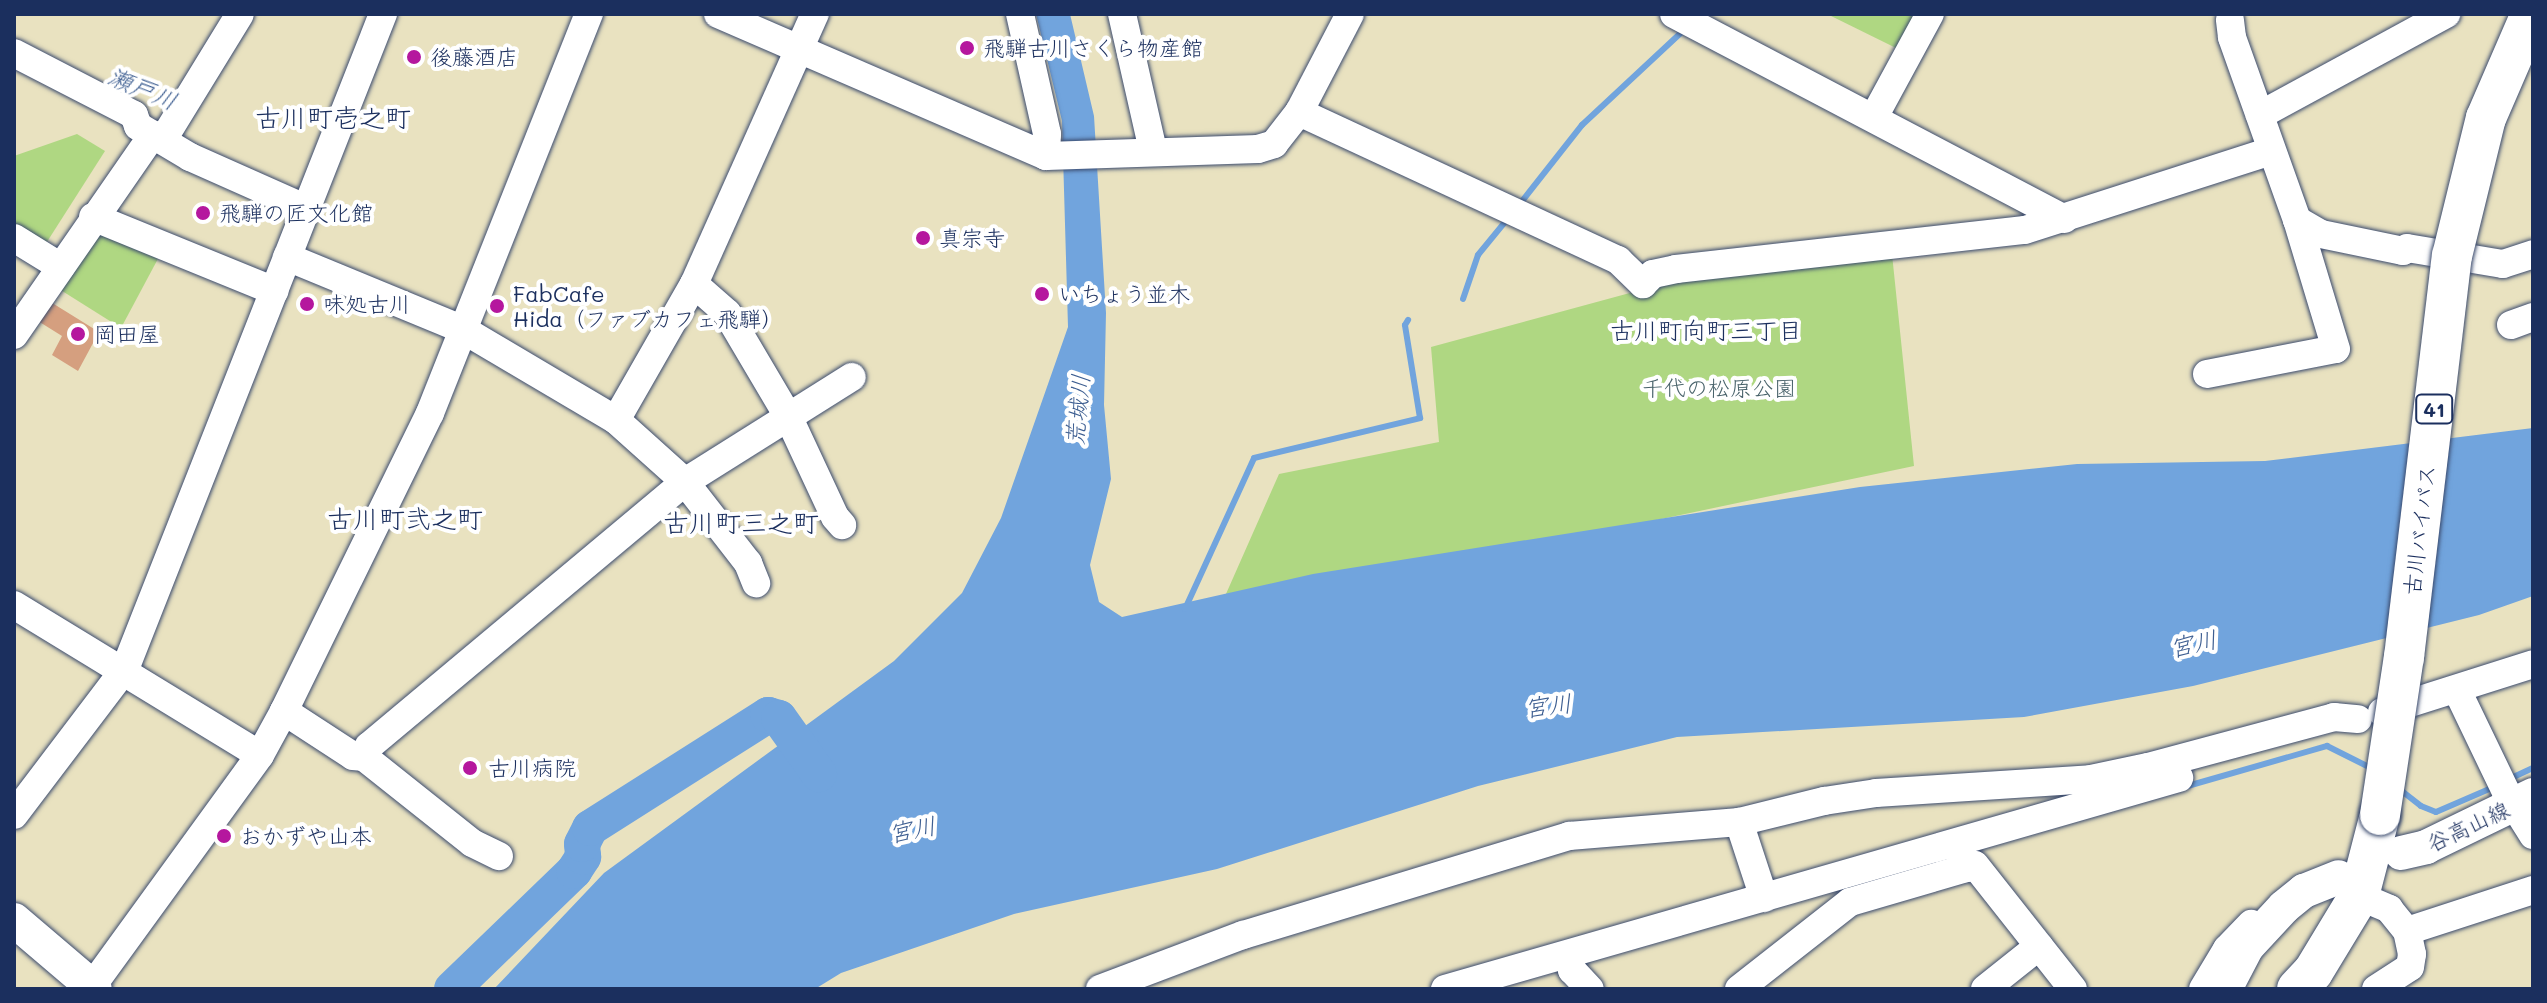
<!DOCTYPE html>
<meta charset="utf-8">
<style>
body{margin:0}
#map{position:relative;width:2547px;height:1003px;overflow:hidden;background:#e9e2c0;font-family:Mali,"Klee One",sans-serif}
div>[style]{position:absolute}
.green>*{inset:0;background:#afd782}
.water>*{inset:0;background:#71a4dd}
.stream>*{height:6px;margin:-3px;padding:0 3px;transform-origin:3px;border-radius:3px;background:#71a4dd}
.river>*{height:36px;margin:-18px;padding:0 18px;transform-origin:18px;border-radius:18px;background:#71a4dd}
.building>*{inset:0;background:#d59f7f}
.roads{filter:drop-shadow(0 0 2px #3a4a6d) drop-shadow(0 0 2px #3a4a6d)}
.minor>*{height:28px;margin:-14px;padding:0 14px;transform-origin:14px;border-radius:14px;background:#fff}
.major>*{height:34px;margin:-17px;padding:0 17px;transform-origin:17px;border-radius:17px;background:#fff}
.highway>*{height:40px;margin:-20px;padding:0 20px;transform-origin:20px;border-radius:20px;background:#fff}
.bridges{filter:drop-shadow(0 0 2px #3a4a6d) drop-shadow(0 0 2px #3a4a6d)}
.highway-bridge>*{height:40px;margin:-20px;padding:0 20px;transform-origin:20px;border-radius:20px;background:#fff}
.dots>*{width:22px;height:22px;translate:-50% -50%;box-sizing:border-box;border:4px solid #fff;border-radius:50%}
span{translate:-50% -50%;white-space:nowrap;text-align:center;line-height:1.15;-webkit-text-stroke:8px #fff;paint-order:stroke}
.shield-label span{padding:2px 6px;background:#fff;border:2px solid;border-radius:6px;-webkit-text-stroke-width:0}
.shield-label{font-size:20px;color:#1b2f5e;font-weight:700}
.poi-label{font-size:22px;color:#1b2f5e}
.left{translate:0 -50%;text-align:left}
.park-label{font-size:22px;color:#476169}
.street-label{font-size:22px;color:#1b2f5e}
.water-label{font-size:24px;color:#3d5e91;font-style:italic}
.neighbourhood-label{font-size:24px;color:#1b2f5e}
.quarter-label{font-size:26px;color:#1b2f5e}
.frame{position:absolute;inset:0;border:16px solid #1b2f5e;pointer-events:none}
</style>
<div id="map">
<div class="green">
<div style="clip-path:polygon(1827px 14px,1915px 14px,1896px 48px)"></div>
<div style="clip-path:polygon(77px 134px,105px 151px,45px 245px,14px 225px,14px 156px)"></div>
<div style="clip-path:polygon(97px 229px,160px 255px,121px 328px,59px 289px)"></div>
<div style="clip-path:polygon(1892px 254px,1914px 466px,1218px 612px,1279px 474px,1439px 442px,1431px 347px,1707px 272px)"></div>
</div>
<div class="water">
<div style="clip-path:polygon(1036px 14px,1070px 14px,1094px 116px,1106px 313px,1104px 405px,1111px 479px,1090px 565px,1099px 602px,1122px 617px,1313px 574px,1860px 487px,2077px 464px,2265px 461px,2533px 428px,2533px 596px,2479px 615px,2193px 686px,2024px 717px,1677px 737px,1478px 786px,1217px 869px,1014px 914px,841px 973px,815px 989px,494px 989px,604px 873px,894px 661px,962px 593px,1001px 518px,1068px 327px,1062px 121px)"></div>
</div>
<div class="stream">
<div style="left:1519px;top:205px;width:102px;rotate:-51.8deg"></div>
<div style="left:1582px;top:125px;width:139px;rotate:-43deg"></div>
<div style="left:1463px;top:299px;width:46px;rotate:-71.2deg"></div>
<div style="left:1478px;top:255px;width:49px;rotate:-50.8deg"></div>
<div style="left:1185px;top:609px;width:166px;rotate:-65.4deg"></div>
<div style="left:1254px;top:458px;width:171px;rotate:-13.5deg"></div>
<div style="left:1420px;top:418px;width:94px;rotate:-99.2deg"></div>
<div style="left:1405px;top:325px;width:6px;rotate:-59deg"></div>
<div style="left:2507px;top:780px;width:29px;rotate:-25deg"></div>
<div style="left:2184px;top:787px;width:149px;rotate:-16deg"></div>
<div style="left:2327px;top:746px;width:51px;rotate:26.6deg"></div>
<div style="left:2398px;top:788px;width:29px;rotate:38deg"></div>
<div style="left:2421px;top:806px;width:16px;rotate:22deg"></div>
<div style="left:2436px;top:812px;width:63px;rotate:-23.3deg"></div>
</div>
<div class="river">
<div style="left:452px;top:989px;width:170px;rotate:-44deg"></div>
<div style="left:574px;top:871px;width:17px;rotate:-57deg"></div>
<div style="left:583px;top:857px;width:13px;rotate:-94deg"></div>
<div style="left:582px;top:844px;width:18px;rotate:-63deg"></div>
<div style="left:590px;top:828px;width:211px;rotate:-32.4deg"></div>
<div style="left:768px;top:715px;width:11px;rotate:15deg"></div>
<div style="left:779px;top:718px;width:69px;rotate:54.5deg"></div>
</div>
<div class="building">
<div style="clip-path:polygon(49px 301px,99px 332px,78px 371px,52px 355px,62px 336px,38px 321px)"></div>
</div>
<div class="roads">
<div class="minor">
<div style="left:718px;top:14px;width:357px;rotate:23.4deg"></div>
<div style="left:1046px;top:156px;width:212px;rotate:-1.9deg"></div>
<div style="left:1258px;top:149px;width:17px;rotate:-17deg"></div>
<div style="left:1274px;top:144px;width:41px;rotate:-52deg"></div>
<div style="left:1299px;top:112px;width:352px;rotate:24.9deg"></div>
<div style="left:1618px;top:260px;width:35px;rotate:44deg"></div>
<div style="left:1643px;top:284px;width:14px;rotate:-45deg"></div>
<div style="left:1653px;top:274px;width:24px;rotate:-12deg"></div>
<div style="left:1676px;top:269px;width:351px;rotate:-6.4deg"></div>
<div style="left:2025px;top:230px;width:258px;rotate:-17.8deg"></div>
<div style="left:1020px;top:14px;width:123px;rotate:77.3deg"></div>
<div style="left:1047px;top:134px;width:22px;rotate:93deg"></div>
<div style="left:1122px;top:14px;width:140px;rotate:77.2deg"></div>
<div style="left:1674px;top:14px;width:441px;rotate:27.7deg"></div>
<div style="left:14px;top:53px;width:135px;rotate:27.3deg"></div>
<div style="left:134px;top:115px;width:12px;rotate:70deg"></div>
<div style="left:138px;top:126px;width:61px;rotate:30.8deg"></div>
<div style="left:190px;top:157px;width:128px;rotate:24deg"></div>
<div style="left:1299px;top:112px;width:110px;rotate:-62.5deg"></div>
<div style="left:2260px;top:115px;width:212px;rotate:-28.5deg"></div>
<div style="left:1874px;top:117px;width:117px;rotate:-61.5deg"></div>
<div style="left:164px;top:138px;width:145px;rotate:-58.5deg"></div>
<div style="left:93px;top:217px;width:196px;rotate:22.2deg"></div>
<div style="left:2297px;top:220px;width:28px;rotate:30deg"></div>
<div style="left:2321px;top:234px;width:84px;rotate:11.7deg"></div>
<div style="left:2403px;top:251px;width:5px;rotate:-37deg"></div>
<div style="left:2407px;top:248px;width:97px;rotate:9.5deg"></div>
<div style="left:2503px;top:264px;width:32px;rotate:-18deg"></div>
<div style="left:14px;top:238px;width:55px;rotate:31.7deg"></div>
<div style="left:287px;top:257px;width:189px;rotate:22.4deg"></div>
<div style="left:462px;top:329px;width:179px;rotate:30.6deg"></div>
<div style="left:616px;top:420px;width:93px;rotate:41.9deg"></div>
<div style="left:685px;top:482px;width:103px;rotate:52.1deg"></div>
<div style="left:748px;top:563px;width:22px;rotate:68deg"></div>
<div style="left:694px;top:284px;width:44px;rotate:41.3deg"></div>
<div style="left:727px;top:313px;width:120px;rotate:59.4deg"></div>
<div style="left:788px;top:416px;width:111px;rotate:65deg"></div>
<div style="left:835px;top:517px;width:11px;rotate:49deg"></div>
<div style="left:2511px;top:325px;width:23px;rotate:-20deg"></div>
<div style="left:14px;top:335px;width:244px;rotate:-55.3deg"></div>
<div style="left:2207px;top:374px;width:131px;rotate:-11deg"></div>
<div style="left:2336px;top:349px;width:135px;rotate:-106.8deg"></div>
<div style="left:2297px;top:220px;width:194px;rotate:-109.6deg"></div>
<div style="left:2232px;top:37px;width:17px;rotate:-97deg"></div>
<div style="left:616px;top:420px;width:157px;rotate:-60.2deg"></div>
<div style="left:694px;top:284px;width:296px;rotate:-65.9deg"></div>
<div style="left:14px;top:605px;width:288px;rotate:31.4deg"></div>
<div style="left:2457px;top:690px;width:113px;rotate:64.3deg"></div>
<div style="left:2506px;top:792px;width:51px;rotate:57.9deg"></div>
<div style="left:284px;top:711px;width:82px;rotate:33.1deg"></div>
<div style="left:353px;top:756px;width:11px;rotate:5deg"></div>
<div style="left:364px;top:757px;width:138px;rotate:38.5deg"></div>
<div style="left:472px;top:843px;width:30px;rotate:26deg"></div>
<div style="left:2382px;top:712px;width:158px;rotate:-17.6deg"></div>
<div style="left:364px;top:757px;width:12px;rotate:-66deg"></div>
<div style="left:369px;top:746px;width:412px;rotate:-39.9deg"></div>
<div style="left:685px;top:482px;width:197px;rotate:-32.2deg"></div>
<div style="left:14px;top:815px;width:183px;rotate:-52.8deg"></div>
<div style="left:125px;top:669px;width:704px;rotate:-68.5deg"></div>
<div style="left:1739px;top:822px;width:80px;rotate:71.8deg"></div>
<div style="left:1961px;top:853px;width:16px;rotate:72deg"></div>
<div style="left:1966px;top:868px;width:9px;rotate:-18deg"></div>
<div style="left:1975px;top:865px;width:158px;rotate:51.7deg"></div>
<div style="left:2359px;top:896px;width:33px;rotate:23deg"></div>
<div style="left:2389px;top:909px;width:28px;rotate:51deg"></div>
<div style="left:1568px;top:955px;width:16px;rotate:75deg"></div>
<div style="left:1572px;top:970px;width:26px;rotate:47deg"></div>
<div style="left:90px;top:989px;width:289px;rotate:-54deg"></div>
<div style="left:260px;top:755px;width:50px;rotate:-61.4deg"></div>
<div style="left:284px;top:711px;width:332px;rotate:-63.9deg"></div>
<div style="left:430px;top:413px;width:430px;rotate:-68.3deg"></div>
<div style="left:1100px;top:989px;width:153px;rotate:-20.7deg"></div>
<div style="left:1243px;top:935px;width:341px;rotate:-16.9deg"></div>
<div style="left:1569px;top:836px;width:171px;rotate:-4.7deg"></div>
<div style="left:1739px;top:822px;width:88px;rotate:-13.9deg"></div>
<div style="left:1824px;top:801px;width:53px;rotate:-8.7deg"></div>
<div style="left:1876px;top:793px;width:215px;rotate:-3.7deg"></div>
<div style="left:2091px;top:779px;width:58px;rotate:-11.9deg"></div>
<div style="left:2148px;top:767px;width:193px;rotate:-15deg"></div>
<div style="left:2334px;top:717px;width:24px;rotate:5deg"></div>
<div style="left:1445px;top:989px;width:764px;rotate:-16.04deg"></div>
<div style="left:1739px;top:989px;width:141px;rotate:-38.1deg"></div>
<div style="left:1850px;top:902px;width:121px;rotate:-16.3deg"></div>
<div style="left:1985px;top:989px;width:69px;rotate:-38.5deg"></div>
<div style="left:2203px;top:989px;width:47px;rotate:-59deg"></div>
<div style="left:2227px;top:949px;width:35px;rotate:-46deg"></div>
<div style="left:2376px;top:989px;width:40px;rotate:-32.9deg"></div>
<div style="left:2410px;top:967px;width:13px;rotate:-81deg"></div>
<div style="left:2412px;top:954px;width:24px;rotate:-102deg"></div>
<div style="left:2407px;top:931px;width:133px;rotate:-18deg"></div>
</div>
<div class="major">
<div style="left:2401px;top:853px;width:26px;rotate:-13deg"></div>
<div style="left:2426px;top:847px;width:119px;rotate:-25.9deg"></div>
<div style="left:14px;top:920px;width:106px;rotate:40.4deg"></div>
<div style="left:2225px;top:989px;width:47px;rotate:-62.4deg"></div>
<div style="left:2247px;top:947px;width:54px;rotate:-47.2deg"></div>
<div style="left:2284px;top:907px;width:26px;rotate:-39deg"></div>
<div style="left:2304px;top:891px;width:37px;rotate:-22deg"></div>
</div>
<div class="highway">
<div style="left:2297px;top:989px;width:23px;rotate:-47deg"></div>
<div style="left:2313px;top:972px;width:89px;rotate:-58.8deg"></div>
<div style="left:2359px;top:896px;width:84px;rotate:-75.5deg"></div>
</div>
</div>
<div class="bridges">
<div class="highway-bridge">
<div style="left:2380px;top:815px;width:160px;rotate:-81.4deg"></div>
<div style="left:2404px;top:657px;width:404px;rotate:-83.2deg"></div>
<div style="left:2452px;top:256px;width:142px;rotate:-76.2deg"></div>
<div style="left:2486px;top:118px;width:113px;rotate:-66.6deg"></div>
</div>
</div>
<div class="dots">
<div style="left:967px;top:48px;background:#b5179e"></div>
<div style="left:414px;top:57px;background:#b5179e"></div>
<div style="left:203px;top:213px;background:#b5179e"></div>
<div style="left:923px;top:238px;background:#b5179e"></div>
<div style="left:1042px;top:294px;background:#b5179e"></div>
<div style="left:307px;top:304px;background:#b5179e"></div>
<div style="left:497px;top:306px;background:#b5179e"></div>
<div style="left:78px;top:334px;background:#b5179e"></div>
<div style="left:470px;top:768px;background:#b5179e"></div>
<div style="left:224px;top:836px;background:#b5179e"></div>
</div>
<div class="shield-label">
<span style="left:2434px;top:409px">41</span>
</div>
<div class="poi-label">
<span class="left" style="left:983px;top:48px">飛騨古川さくら物産館</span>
<span class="left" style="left:430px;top:57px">後藤酒店</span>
<span class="left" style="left:219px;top:213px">飛騨の匠文化館</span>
<span class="left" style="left:939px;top:238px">真宗寺</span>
<span class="left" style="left:513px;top:306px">FabCafe<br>Hida（ファブカフェ飛騨）</span>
<span class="left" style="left:1058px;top:294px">いちょう並木</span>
<span class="left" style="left:323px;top:304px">味処古川</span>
<span class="left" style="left:94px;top:334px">岡田屋</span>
<span class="left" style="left:488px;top:768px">古川病院</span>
<span class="left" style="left:240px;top:836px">おかずや山本</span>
</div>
<div class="park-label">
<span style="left:1719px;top:388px">千代の松原公園</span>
</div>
<div class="street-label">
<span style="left:2419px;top:530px;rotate:-83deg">古川バイパス</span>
<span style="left:2468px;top:826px;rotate:-25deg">谷高山線</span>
</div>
<div class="water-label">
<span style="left:143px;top:88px;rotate:23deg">瀬戸川</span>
<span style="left:1077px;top:410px;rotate:-85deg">荒城川</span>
<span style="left:2193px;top:643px;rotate:-12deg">宮川</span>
<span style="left:1548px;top:705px;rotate:-7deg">宮川</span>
<span style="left:912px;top:829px;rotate:-11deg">宮川</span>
</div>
<div class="neighbourhood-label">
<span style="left:1706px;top:330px">古川町向町三丁目</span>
</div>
<div class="quarter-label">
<span style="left:333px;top:118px">古川町壱之町</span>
<span style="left:405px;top:519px">古川町弐之町</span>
<span style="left:741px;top:523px">古川町三之町</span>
</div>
<div class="frame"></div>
</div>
